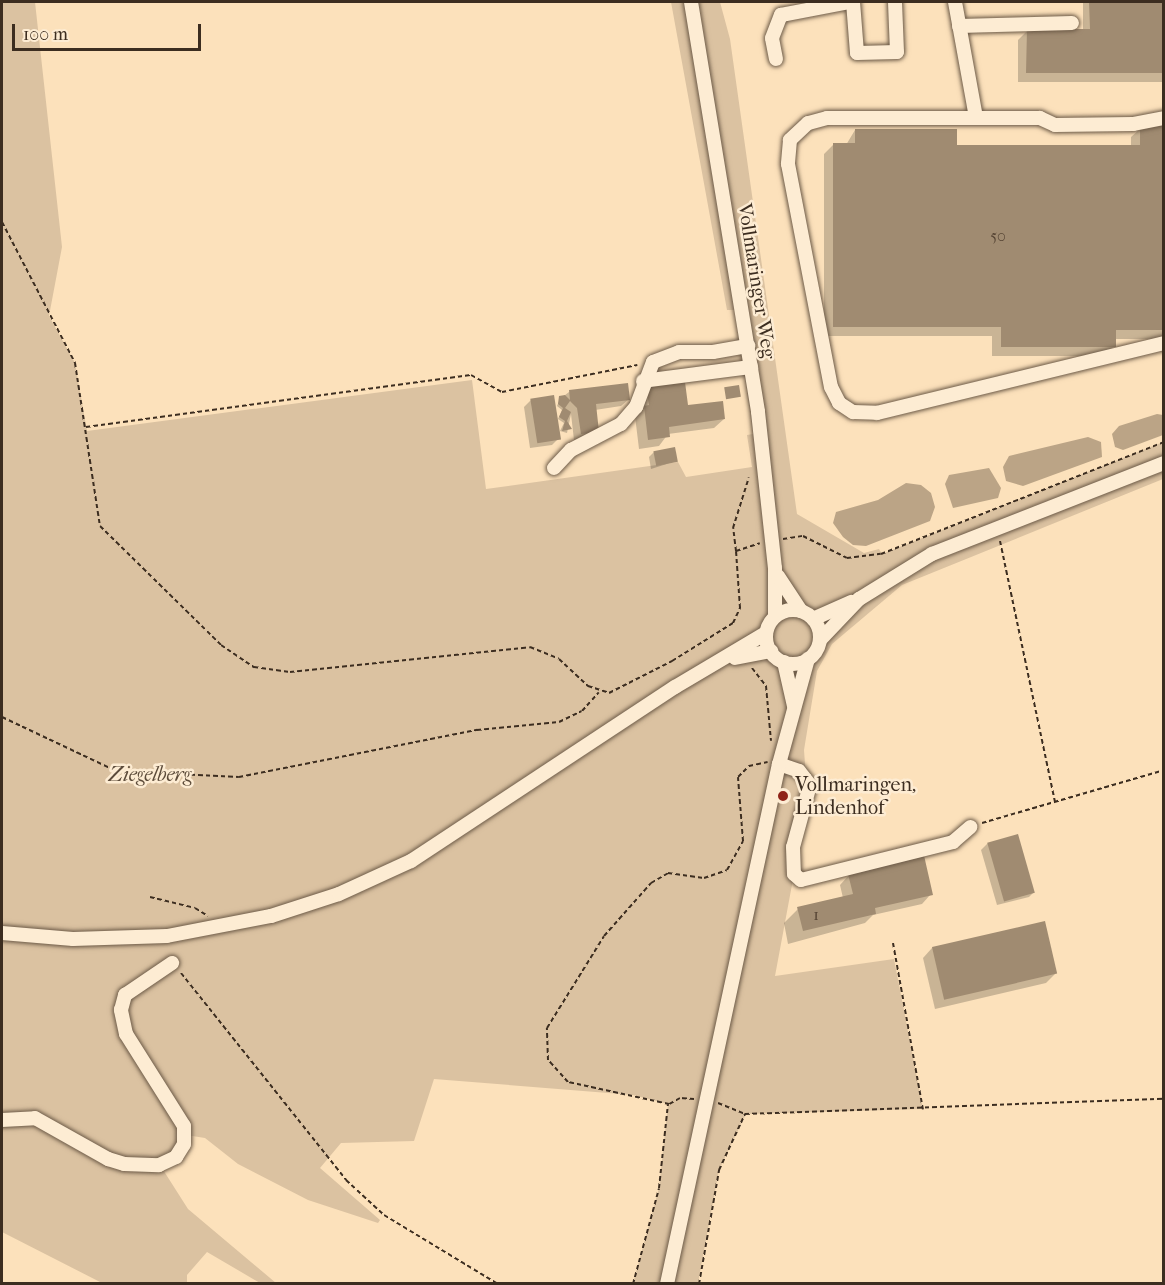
<!DOCTYPE html>
<style>
body{margin:0}
#map{position:relative;width:1165px;height:1285px;overflow:hidden;background:#fce1bb;font-family:"IM FELL French Canon",serif}
div>[style]{position:absolute}
.green>*{inset:0;background:#dbc2a1}
.water>*{inset:0;background:#bba486}
.shadow>*{inset:0;background:#0003}
.building>*{inset:0;background:#a08b71;transform-origin:0 0}
.path>*{height:2px;margin-top:-1px;transform-origin:0;background:repeating-linear-gradient(90deg,#3c2d20 0 4.5px,transparent 0 7.5px)}
.roads{filter:drop-shadow(0 0 2px #6c5a47) drop-shadow(0 0 2px #6c5a47)}
.minor>*{height:14px;margin:-7px;padding:0 7px;transform-origin:7px;border-radius:7px;background:#fdecd3}
.minor>.ring{margin:-7px;padding:0;box-sizing:content-box;background:none;border:14px solid #fdecd3;border-radius:50%}
.dots>*{width:16px;height:16px;translate:-50% -50%;box-sizing:border-box;border:3px solid #fdecd3;border-radius:50%}
span{translate:-50% -50%;white-space:nowrap;text-align:center;line-height:1.15;-webkit-text-stroke:5px #fdecd3;paint-order:stroke}
.number-label{font-size:16px;color:#554434}
.number-label span{-webkit-text-stroke-width:0}
.street-label{font-size:20px;color:#3c2d20}
.park-label{font-size:20px;color:#5c4b3a;font-style:italic}
.poi-label{font-size:20px;color:#3c2d20}
.left{translate:0 -50%;text-align:left}
.frame{position:absolute;inset:0;border:3px solid #3c2d20;pointer-events:none}
.scale{position:absolute;left:12px;top:24px;width:189px;height:27px;box-sizing:border-box;border:3px solid #3c2d20;border-top:0;padding-left:8px;font-size:18px;line-height:21px;white-space:nowrap;color:#3c2d20;-webkit-text-stroke:4px #fdecd3;paint-order:stroke}
</style>
<div id="map">
<div class="green">
<div style="clip-path:polygon(2px 2px,35px 2px,62px 247px,49px 316px,75px 363px,87px 431px,472px 380px,486px 489px,678px 462px,686px 477px,752px 467px,747px 435px,753px 434px,735px 310px,727px 310px,671px 2px,720px 2px,730px 39px,797px 514px,864px 553px,879px 549px,882px 554px,1163px 442px,1163px 479px,902px 585px,832px 644px,817px 671px,804px 750px,806px 778px,794px 874px,775px 976px,894px 959px,923px 1109px,746px 1114px,719px 1170px,698px 1283px,633px 1283px,659px 1188px,668px 1104px,633px 1095px,434px 1079px,414px 1141px,341px 1143px,320px 1168px,380px 1220px,378px 1223px,308px 1200px,238px 1164px,205px 1138px,186px 1135px,184px 1144px,160px 1165px,188px 1209px,276px 1283px,260px 1283px,207px 1252px,187px 1275px,187px 1283px,102px 1283px,2px 1232px)"></div>
</div>
<div class="water">
<div style="clip-path:polygon(1157px 414px,1163px 415px,1163px 435px,1123px 450px,1115px 447px,1112px 434px,1119px 426px)"></div>
<div style="clip-path:polygon(1088px 437px,1101px 442px,1102px 457px,1023px 486px,1006px 481px,1003px 467px,1009px 456px)"></div>
<div style="clip-path:polygon(989px 468px,1001px 488px,998px 498px,953px 508px,945px 484px,949px 475px)"></div>
<div style="clip-path:polygon(906px 483px,921px 485px,931px 493px,935px 507px,930px 521px,866px 546px,853px 545px,843px 537px,833px 523px,836px 512px,878px 500px)"></div>
</div>
<div class="shadow">
<div style="clip-path:polygon(1083px 2px,1164px 2px,1164px 82px,1018px 82px,1018px 40px,1027px 31px,1083px 31px)"></div>
<div style="clip-path:polygon(1141px 128px,1164px 128px,1164px 339px,1114px 339px,1114px 346px,1105px 356px,992px 356px,992px 336px,824px 336px,824px 154px,833px 145px,846px 145px,855px 130px,955px 147px,1131px 146px,1131px 137px)"></div>
<div style="clip-path:polygon(647px 388px,687px 407px,724px 419px,714px 428px,668px 434px,659px 446px,639px 449px,635px 416px)"></div>
<div style="clip-path:polygon(569px 392px,628px 400px,621px 406px,595px 410px,591px 438px,574px 440px,571px 414px,567px 433px,560px 431px,564px 423px,558px 419px,562px 410px,557px 406px,560px 399px)"></div>
<div style="clip-path:polygon(531px 400px,559px 438px,552px 445px,530px 448px,524px 407px)"></div>
<div style="clip-path:polygon(654px 452px,676px 461px,651px 469px,649px 457px)"></div>
<div style="clip-path:polygon(988px 843px,1033px 893px,1029px 897px,997px 905px,981px 850px)"></div>
<div style="clip-path:polygon(849px 875px,931px 894px,922px 904px,873px 915px,865px 923px,788px 944px,784px 923px,798px 909px,843px 898px,840px 885px)"></div>
<div style="clip-path:polygon(932px 948px,1055px 974px,1046px 983px,935px 1009px,923px 958px)"></div>
</div>
<div class="building">
<div style="clip-path:polygon(1089px 2px,1164px 2px,1164px 73px,1026px 73px,1027px 29px,1090px 29px)"></div>
<div style="clip-path:polygon(1140px 126px,1164px 126px,1164px 330px,1116px 330px,1116px 347px,1001px 347px,1001px 327px,833px 327px,833px 143px,855px 143px,855px 129px,957px 129px,957px 145px,1140px 145px)"></div>
<div style="clip-path:polygon(685px 382px,688px 405px,723px 401px,725px 419px,669px 427px,670px 437px,648px 440px,644px 406px,649px 405px,646px 387px)"></div>
<div style="clip-path:polygon(628px 383px,630px 400px,596px 404px,599px 432px,581px 434px,577px 408px,570px 401px,565px 408px,571px 412px,567px 421px,572px 429px,562px 431px,565px 421px,559px 417px,563px 408px,558px 404px,559px 396px,565px 395px,570px 400px,569px 390px)"></div>
<div style="left:739px;top:385px;width:12px;height:15px;rotate:81deg"></div>
<div style="left:554px;top:395px;width:45px;height:24px;rotate:81deg"></div>
<div style="left:675px;top:447px;width:15px;height:22px;rotate:79deg"></div>
<div style="left:1018px;top:834px;width:61px;height:32px;rotate:74deg"></div>
<div style="clip-path:polygon(923px 851px,933px 895px,875px 908px,876px 914px,803px 931px,797px 907px,853px 894px,848px 874px)"></div>
<div style="left:1045px;top:921px;width:54px;height:116px;rotate:77deg"></div>
</div>
<div class="path">
<div style="left:2px;top:222px;width:159px;rotate:62.6deg"></div>
<div style="left:75px;top:363px;width:165px;rotate:81.3deg"></div>
<div style="left:100px;top:526px;width:170px;rotate:44.5deg"></div>
<div style="left:221px;top:645px;width:40px;rotate:34deg"></div>
<div style="left:254px;top:667px;width:36px;rotate:8deg"></div>
<div style="left:290px;top:672px;width:241px;rotate:-5.9deg"></div>
<div style="left:530px;top:647px;width:31px;rotate:22deg"></div>
<div style="left:559px;top:659px;width:40px;rotate:43deg"></div>
<div style="left:588px;top:686px;width:22px;rotate:18deg"></div>
<div style="left:609px;top:693px;width:71px;rotate:-26.9deg"></div>
<div style="left:672px;top:661px;width:72px;rotate:-31.9deg"></div>
<div style="left:733px;top:623px;width:17px;rotate:-65deg"></div>
<div style="left:740px;top:608px;width:57px;rotate:-94deg"></div>
<div style="left:736px;top:551px;width:25px;rotate:-18deg"></div>
<div style="left:86px;top:427px;width:388px;rotate:-7.7deg"></div>
<div style="left:471px;top:375px;width:35px;rotate:29deg"></div>
<div style="left:502px;top:392px;width:138px;rotate:-11.3deg"></div>
<div style="left:783px;top:539px;width:20px;rotate:-9deg"></div>
<div style="left:803px;top:536px;width:49px;rotate:26.6deg"></div>
<div style="left:847px;top:558px;width:34px;rotate:-7deg"></div>
<div style="left:881px;top:554px;width:304px;rotate:-21.6deg"></div>
<div style="left:1000px;top:541px;width:267px;rotate:78.1deg"></div>
<div style="left:736px;top:551px;width:23px;rotate:-97deg"></div>
<div style="left:733px;top:528px;width:53px;rotate:-72.6deg"></div>
<div style="left:752px;top:668px;width:23px;rotate:52deg"></div>
<div style="left:766px;top:686px;width:55px;rotate:84.8deg"></div>
<div style="left:2px;top:717px;width:126px;rotate:25.3deg"></div>
<div style="left:116px;top:771px;width:123px;rotate:2.8deg"></div>
<div style="left:239px;top:777px;width:243px;rotate:-11.2deg"></div>
<div style="left:477px;top:730px;width:82px;rotate:-5.6deg"></div>
<div style="left:559px;top:722px;width:25px;rotate:-26deg"></div>
<div style="left:582px;top:711px;width:25px;rotate:-48deg"></div>
<div style="left:982px;top:823px;width:190px;rotate:-16.2deg"></div>
<div style="left:150px;top:897px;width:46px;rotate:13.7deg"></div>
<div style="left:195px;top:908px;width:15px;rotate:32deg"></div>
<div style="left:893px;top:943px;width:169px;rotate:79.8deg"></div>
<div style="left:181px;top:973px;width:265px;rotate:51.4deg"></div>
<div style="left:346px;top:1180px;width:52px;rotate:42.6deg"></div>
<div style="left:384px;top:1215px;width:133px;rotate:31.2deg"></div>
<div style="left:694px;top:1099px;width:14px;rotate:-176deg"></div>
<div style="left:680px;top:1098px;width:13px;rotate:151deg"></div>
<div style="left:669px;top:1104px;width:103px;rotate:-167.7deg"></div>
<div style="left:568px;top:1082px;width:30px;rotate:-132deg"></div>
<div style="left:548px;top:1060px;width:32px;rotate:-92deg"></div>
<div style="left:547px;top:1028px;width:108px;rotate:-58.2deg"></div>
<div style="left:604px;top:936px;width:71px;rotate:-48.4deg"></div>
<div style="left:651px;top:883px;width:20px;rotate:-30deg"></div>
<div style="left:668px;top:873px;width:36px;rotate:8deg"></div>
<div style="left:704px;top:878px;width:24px;rotate:-19deg"></div>
<div style="left:727px;top:870px;width:33px;rotate:-61deg"></div>
<div style="left:743px;top:841px;width:64px;rotate:-94.5deg"></div>
<div style="left:738px;top:777px;width:16px;rotate:-45deg"></div>
<div style="left:749px;top:766px;width:19px;rotate:-12deg"></div>
<div style="left:718px;top:1103px;width:29px;rotate:22deg"></div>
<div style="left:745px;top:1114px;width:419px;rotate:-2.1deg"></div>
<div style="left:633px;top:1284px;width:99px;rotate:-74.8deg"></div>
<div style="left:659px;top:1188px;width:84px;rotate:-83.9deg"></div>
<div style="left:699px;top:1284px;width:116px;rotate:-80deg"></div>
<div style="left:719px;top:1170px;width:62px;rotate:-65.1deg"></div>
</div>
<div class="roads">
<div class="minor">
<div style="left:691px;top:2px;width:415px;rotate:80.7deg"></div>
<div style="left:758px;top:412px;width:157px;rotate:83.8deg"></div>
<div style="left:775px;top:568px;width:48px;rotate:90deg"></div>
<div style="left:853px;top:2px;width:51px;rotate:85.5deg"></div>
<div style="left:857px;top:53px;width:40px;rotate:-1.4deg"></div>
<div style="left:897px;top:52px;width:50px;rotate:-92.3deg"></div>
<div style="left:955px;top:2px;width:118px;rotate:79.7deg"></div>
<div style="left:959px;top:26px;width:113px;rotate:-1.5deg"></div>
<div style="left:776px;top:59px;width:21px;rotate:-101deg"></div>
<div style="left:772px;top:38px;width:25px;rotate:-69deg"></div>
<div style="left:781px;top:15px;width:69px;rotate:-10.8deg"></div>
<div style="left:1164px;top:118px;width:32px;rotate:169deg"></div>
<div style="left:1133px;top:124px;width:78px;rotate:179.3deg"></div>
<div style="left:1055px;top:125px;width:17px;rotate:-155deg"></div>
<div style="left:1040px;top:118px;width:213px;rotate:180deg"></div>
<div style="left:827px;top:118px;width:20px;rotate:165deg"></div>
<div style="left:808px;top:123px;width:25px;rotate:137deg"></div>
<div style="left:790px;top:140px;width:24px;rotate:95deg"></div>
<div style="left:788px;top:164px;width:227px;rotate:79.1deg"></div>
<div style="left:831px;top:387px;width:18px;rotate:63deg"></div>
<div style="left:839px;top:403px;width:17px;rotate:33deg"></div>
<div style="left:853px;top:412px;width:24px;rotate:2deg"></div>
<div style="left:877px;top:413px;width:295px;rotate:-13.7deg"></div>
<div style="left:643px;top:381px;width:109px;rotate:-7.4deg"></div>
<div style="left:554px;top:468px;width:25px;rotate:-47deg"></div>
<div style="left:571px;top:450px;width:56px;rotate:-27.5deg"></div>
<div style="left:621px;top:424px;width:23px;rotate:-49deg"></div>
<div style="left:636px;top:407px;width:48px;rotate:-69.3deg"></div>
<div style="left:653px;top:362px;width:28px;rotate:-21deg"></div>
<div style="left:679px;top:352px;width:34px"></div>
<div style="left:713px;top:352px;width:36px;rotate:-10deg"></div>
<div style="left:778px;top:576px;width:42px;rotate:56.7deg"></div>
<div class="ring" style="left:766px;top:610px;width:40px;height:40px"></div>
<div style="left:813px;top:619px;width:42px;rotate:-24.1deg"></div>
<div style="left:820px;top:640px;width:57px;rotate:-46.4deg"></div>
<div style="left:859px;top:599px;width:86px;rotate:-31.7deg"></div>
<div style="left:932px;top:554px;width:249px;rotate:-21.4deg"></div>
<div style="left:735px;top:658px;width:37px;rotate:-11deg"></div>
<div style="left:784px;top:662px;width:45px;rotate:77.2deg"></div>
<div style="left:779px;top:764px;width:21px;rotate:19deg"></div>
<div style="left:799px;top:771px;width:18px;rotate:52deg"></div>
<div style="left:810px;top:785px;width:64px;rotate:105.3deg"></div>
<div style="left:793px;top:847px;width:27px;rotate:88deg"></div>
<div style="left:794px;top:874px;width:9px;rotate:41deg"></div>
<div style="left:801px;top:880px;width:157px;rotate:-14deg"></div>
<div style="left:953px;top:842px;width:23px;rotate:-41deg"></div>
<div style="left:2px;top:933px;width:71px;rotate:4.8deg"></div>
<div style="left:73px;top:939px;width:94px;rotate:-1.8deg"></div>
<div style="left:167px;top:936px;width:106px;rotate:-10.9deg"></div>
<div style="left:271px;top:916px;width:71px;rotate:-17.9deg"></div>
<div style="left:339px;top:894px;width:79px;rotate:-24.6deg"></div>
<div style="left:411px;top:861px;width:316px;rotate:-33.4deg"></div>
<div style="left:675px;top:687px;width:106px;rotate:-30.7deg"></div>
<div style="left:2px;top:1120px;width:33px;rotate:-3deg"></div>
<div style="left:35px;top:1118px;width:84px;rotate:29.3deg"></div>
<div style="left:108px;top:1159px;width:17px;rotate:17deg"></div>
<div style="left:124px;top:1164px;width:35px;rotate:2deg"></div>
<div style="left:159px;top:1165px;width:19px;rotate:-25deg"></div>
<div style="left:176px;top:1157px;width:15px;rotate:-58deg"></div>
<div style="left:184px;top:1144px;width:18px;rotate:-90deg"></div>
<div style="left:184px;top:1126px;width:109px;rotate:-122.2deg"></div>
<div style="left:126px;top:1034px;width:25px;rotate:-102deg"></div>
<div style="left:121px;top:1010px;width:16px;rotate:-75deg"></div>
<div style="left:125px;top:995px;width:57px;rotate:-34.2deg"></div>
<div style="left:667px;top:1284px;width:532px;rotate:-77.85deg"></div>
<div style="left:779px;top:764px;width:109px;rotate:-74.6deg"></div>
</div>
</div>
<div class="dots">
<div style="left:783px;top:796px;background:#8f2418"></div>
</div>
<div class="number-label">
<span style="left:998px;top:236px">50</span>
<span style="left:816px;top:915px">1</span>
</div>
<div class="street-label">
<span style="left:757px;top:281px;rotate:81deg">Vollmaringer Weg</span>
</div>
<div class="park-label">
<span style="left:150px;top:774px">Ziegelberg</span>
</div>
<div class="poi-label">
<span class="left" style="left:795px;top:796px">Vollmaringen,<br>Lindenhof</span>
</div>
<div class="frame"></div>
<div class="scale">100 m</div>
</div>
